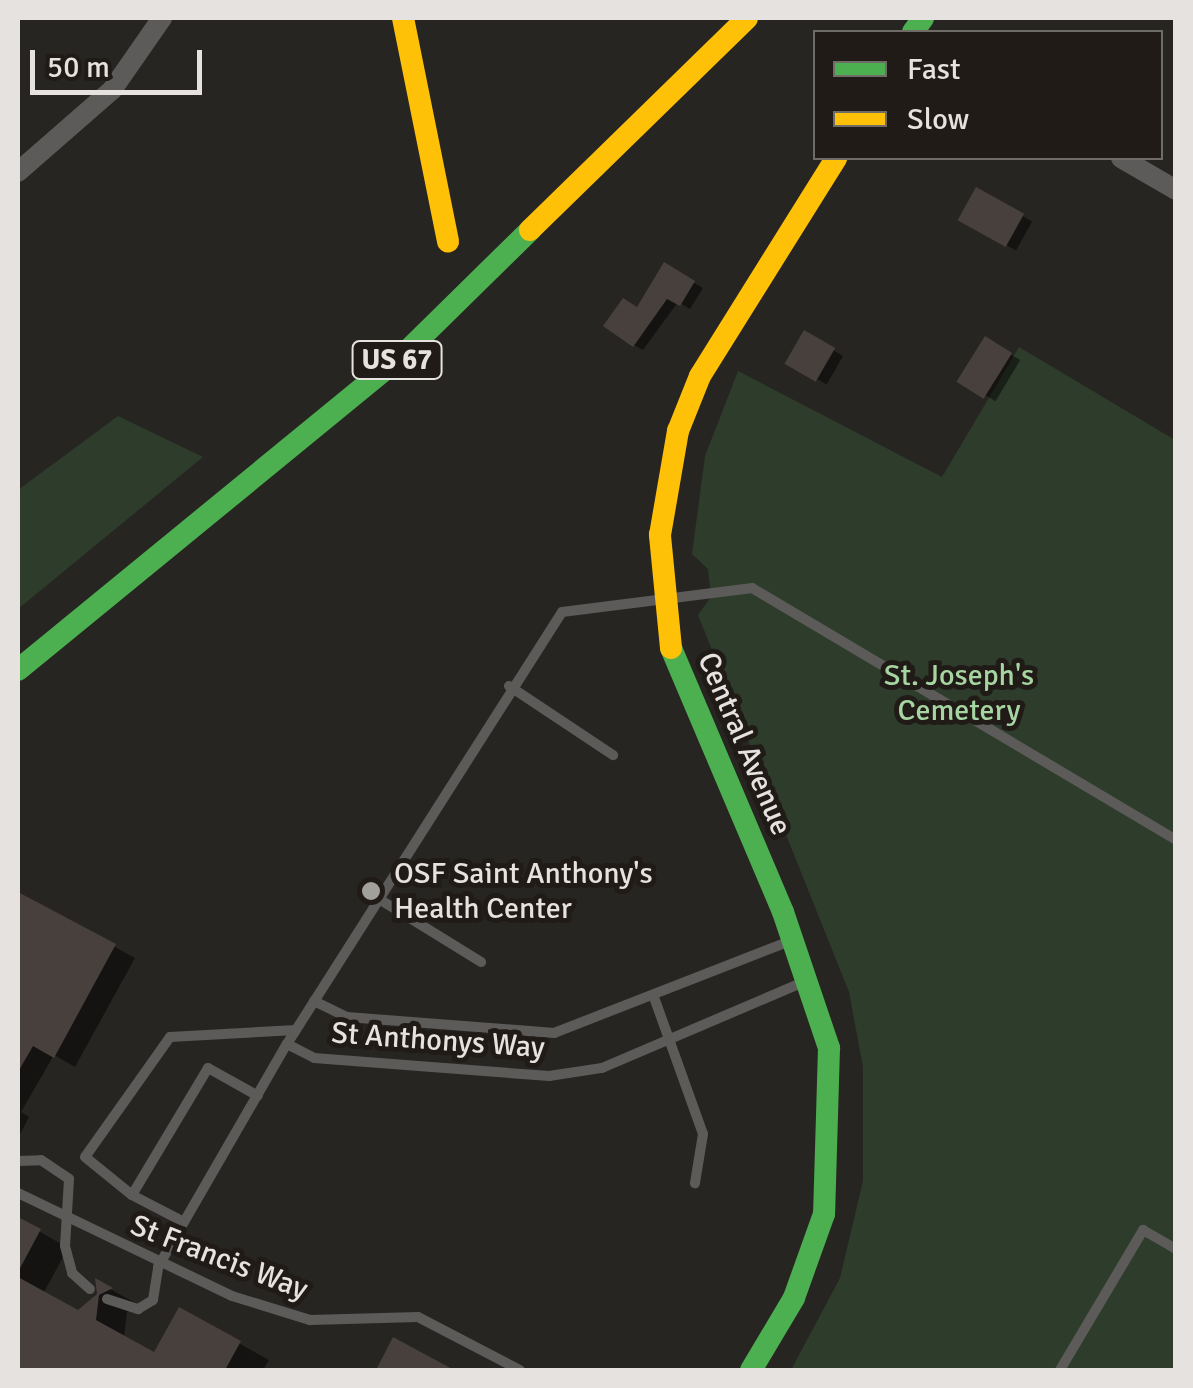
<!DOCTYPE html>
<style>
body{margin:0}
#map{position:relative;width:1193px;height:1388px;overflow:hidden;background:#272522;font-family:Signika,sans-serif}
div>[style]{position:absolute}
.green>*{inset:0;background:#2d3c2b}
.shadow>*{inset:0;background:#0007;transform-origin:0 0}
.building>*{inset:0;background:#48403d;transform-origin:0 0}
.lane>*{height:10px;margin:-5px;padding:0 5px;transform-origin:5px;border-radius:5px;background:#5c5b59}
.street>*{height:20px;margin:-10px;padding:0 10px;transform-origin:10px;border-radius:10px;background:#5c5b59}
.fast>*{height:22px;margin:-11px;padding:0 11px;transform-origin:11px;border-radius:11px;background:#4caf50}
.slow>*{height:22px;margin:-11px;padding:0 11px;transform-origin:11px;border-radius:11px;background:#ffc107}
.dots>*{width:28px;height:28px;translate:-50% -50%;box-sizing:border-box;border:5px solid #201b17;border-radius:50%}
span{translate:-50% -50%;white-space:nowrap;text-align:center;line-height:1.15;-webkit-text-stroke:10px #201b17;paint-order:stroke}
.shield-label span{padding:2px 8px;background:#201b17;border:2px solid;border-radius:8px;-webkit-text-stroke-width:0}
.shield-label{font-size:28px;color:#e5e2df;font-weight:700}
.park-label{font-size:30px;color:#a7d5a2}
.street-label{font-size:30px;color:#e5e2df}
.poi-label{font-size:30px;color:#e5e2df}
.left{translate:0 -50%;text-align:left}
.frame{position:absolute;inset:0;border:20px solid #e5e2df;pointer-events:none}
.legend{position:absolute;left:813px;top:30px;width:350px;height:130px;box-sizing:border-box;background:#201b17;border:2px solid #6f6b67;margin:0;padding:12px 18px;list-style:none;font-size:30px;color:#e5e2df}
.legend li{display:flex;align-items:center;gap:20px;height:50px}
.legend b{width:50px;border:2px solid #6f6b67}
.scale{position:absolute;left:30px;top:50px;width:172px;height:45px;box-sizing:border-box;border:5px solid #e5e2df;border-top:0;padding-left:12px;font-size:30px;line-height:35px;white-space:nowrap;color:#e5e2df;-webkit-text-stroke:8px #201b17;paint-order:stroke}
</style>
<div id="map">
<div class="green">
<div style="clip-path:polygon(1019px 347px,1175px 440px,1175px 1370px,791px 1370px,840px 1278px,863px 1181px,863px 1067px,849px 992px,698px 615px,711px 597px,708px 569px,692px 554px,705px 456px,738px 371px,942px 477px)"></div>
<div style="clip-path:polygon(118px 416px,203px 457px,18px 609px,18px 490px)"></div>
</div>
<div class="shadow">
<div style="left:977px;top:191px;width:63px;height:33px;rotate:29deg"></div>
<div style="clip-path:polygon(665px 266px,703px 288px,690px 309px,678px 302px,643px 350px,634px 345px,638px 310px)"></div>
<div style="left:805px;top:334px;width:44px;height:33px;rotate:30deg"></div>
<div style="left:985px;top:339px;width:41px;height:48px;rotate:31deg"></div>
<div style="clip-path:polygon(18px 894px,135px 958px,75px 1067px,54px 1055px,21px 1112px,29px 1117px,18px 1138px)"></div>
<div style="clip-path:polygon(18px 1219px,68px 1248px,43px 1294px,78px 1313px,100px 1295px,98px 1282px,112px 1290px,139px 1305px,127px 1312px,124px 1338px,155px 1356px,180px 1311px,269px 1360px,263px 1370px,18px 1370px)"></div>
</div>
<div class="building">
<div style="left:976px;top:187px;width:55px;height:38px;rotate:29deg"></div>
<div style="clip-path:polygon(664px 262px,695px 281px,680px 306px,667px 299px,633px 347px,603px 326px,623px 298px,637px 307px)"></div>
<div style="left:804px;top:330px;width:36px;height:39px;rotate:30deg"></div>
<div style="left:985px;top:336px;width:32px;height:54px;rotate:32deg"></div>
<div style="clip-path:polygon(18px 892px,116px 944px,54px 1058px,33px 1046px,18px 1072px)"></div>
<div style="clip-path:polygon(18px 1217px,41px 1229px,18px 1272px)"></div>
<div style="clip-path:polygon(18px 1277px,78px 1310px,97px 1294px,95px 1278px,113px 1288px,99px 1295px,96px 1320px,154px 1352px,179px 1307px,241px 1341px,225px 1370px,18px 1370px)"></div>
<div style="clip-path:polygon(393px 1337px,454px 1370px,376px 1370px)"></div>
</div>
<div class="lane">
<div style="left:509px;top:686px;width:125px;rotate:33.6deg"></div>
<div style="left:379px;top:899px;width:120px;rotate:31.7deg"></div>
<div style="left:655px;top:1000px;width:142px;rotate:70.3deg"></div>
<div style="left:703px;top:1134px;width:50px;rotate:99.3deg"></div>
<div style="left:314px;top:1001px;width:37px;rotate:26deg"></div>
<div style="left:347px;top:1017px;width:208px;rotate:4.4deg"></div>
<div style="left:554px;top:1033px;width:251px;rotate:-21.3deg"></div>
<div style="left:287px;top:1044px;width:30px;rotate:27deg"></div>
<div style="left:314px;top:1058px;width:236px;rotate:4.4deg"></div>
<div style="left:549px;top:1076px;width:54px;rotate:-8.6deg"></div>
<div style="left:602px;top:1068px;width:220px;rotate:-23.1deg"></div>
<div style="left:18px;top:1161px;width:23px;rotate:-2deg"></div>
<div style="left:41px;top:1160px;width:34px;rotate:34deg"></div>
<div style="left:69px;top:1179px;width:67px;rotate:93.4deg"></div>
<div style="left:65px;top:1246px;width:28px;rotate:75deg"></div>
<div style="left:72px;top:1273px;width:24px;rotate:42deg"></div>
<div style="left:18px;top:1193px;width:237px;rotate:25.7deg"></div>
<div style="left:232px;top:1296px;width:82px;rotate:17.1deg"></div>
<div style="left:310px;top:1320px;width:108px;rotate:-1.6deg"></div>
<div style="left:418px;top:1317px;width:115px;rotate:27.5deg"></div>
<div style="left:132px;top:1195px;width:60px;rotate:-141deg"></div>
<div style="left:85px;top:1157px;width:147px;rotate:-54.7deg"></div>
<div style="left:170px;top:1037px;width:126px;rotate:-3.2deg"></div>
<div style="left:184px;top:1222px;width:59px;rotate:-152.6deg"></div>
<div style="left:132px;top:1195px;width:148px;rotate:-59.1deg"></div>
<div style="left:208px;top:1068px;width:57px;rotate:29.2deg"></div>
<div style="left:107px;top:1299px;width:33px;rotate:18deg"></div>
<div style="left:138px;top:1309px;width:17px;rotate:-31deg"></div>
<div style="left:153px;top:1300px;width:33px;rotate:-81deg"></div>
<div style="left:158px;top:1267px;width:258px;rotate:-60deg"></div>
<div style="left:287px;top:1044px;width:512px;rotate:-57.52deg"></div>
<div style="left:562px;top:612px;width:192px;rotate:-7.2deg"></div>
<div style="left:752px;top:588px;width:493px;rotate:30.7deg"></div>
<div style="left:1060px;top:1370px;width:163px;rotate:-59.3deg"></div>
<div style="left:1143px;top:1230px;width:38px;rotate:30deg"></div>
</div>
<div class="street">
<div style="left:1121px;top:158px;width:64px;rotate:30.2deg"></div>
<div style="left:18px;top:172px;width:125px;rotate:-41.1deg"></div>
<div style="left:112px;top:90px;width:88px;rotate:-55.2deg"></div>
</div>
<div class="fast">
<div style="left:913px;top:32px;width:17px;rotate:-54deg"></div>
<div style="left:671px;top:648px;width:287px;rotate:67deg"></div>
<div style="left:783px;top:912px;width:144px;rotate:71.3deg"></div>
<div style="left:829px;top:1048px;width:166px;rotate:91.7deg"></div>
<div style="left:824px;top:1214px;width:89px;rotate:109.7deg"></div>
<div style="left:794px;top:1298px;width:84px;rotate:120.8deg"></div>
<div style="left:18px;top:670px;width:496px;rotate:-39.3deg"></div>
<div style="left:402px;top:356px;width:180px;rotate:-44.5deg"></div>
</div>
<div class="slow">
<div style="left:403px;top:18px;width:228px;rotate:78.6deg"></div>
<div style="left:530px;top:230px;width:303px;rotate:-44.3deg"></div>
<div style="left:671px;top:648px;width:114px;rotate:-95.6deg"></div>
<div style="left:660px;top:535px;width:106px;rotate:-80.2deg"></div>
<div style="left:678px;top:431px;width:59px;rotate:-68.2deg"></div>
<div style="left:700px;top:376px;width:257px;rotate:-58deg"></div>
</div>
<div class="dots">
<div style="left:371px;top:891px;background:#a2a09d"></div>
</div>
<div class="shield-label">
<span style="left:397px;top:360px">US 67</span>
</div>
<div class="park-label">
<span style="left:959px;top:693px">St. Joseph's<br>Cemetery</span>
</div>
<div class="street-label">
<span style="left:744px;top:744px;rotate:67deg">Central Avenue</span>
<span style="left:438px;top:1041px;rotate:4deg">St Anthonys Way</span>
<span style="left:219px;top:1258px;rotate:21deg">St Francis Way</span>
</div>
<div class="poi-label">
<span class="left" style="left:394px;top:891px">OSF Saint Anthony's<br>Health Center</span>
</div>
<div class="frame"></div>
<ul class="legend">
<li><b style="height:12px;background:#4caf50"></b>Fast</li>
<li><b style="height:12px;background:#ffc107"></b>Slow</li>
</ul>
<div class="scale">50 m</div>
</div>
